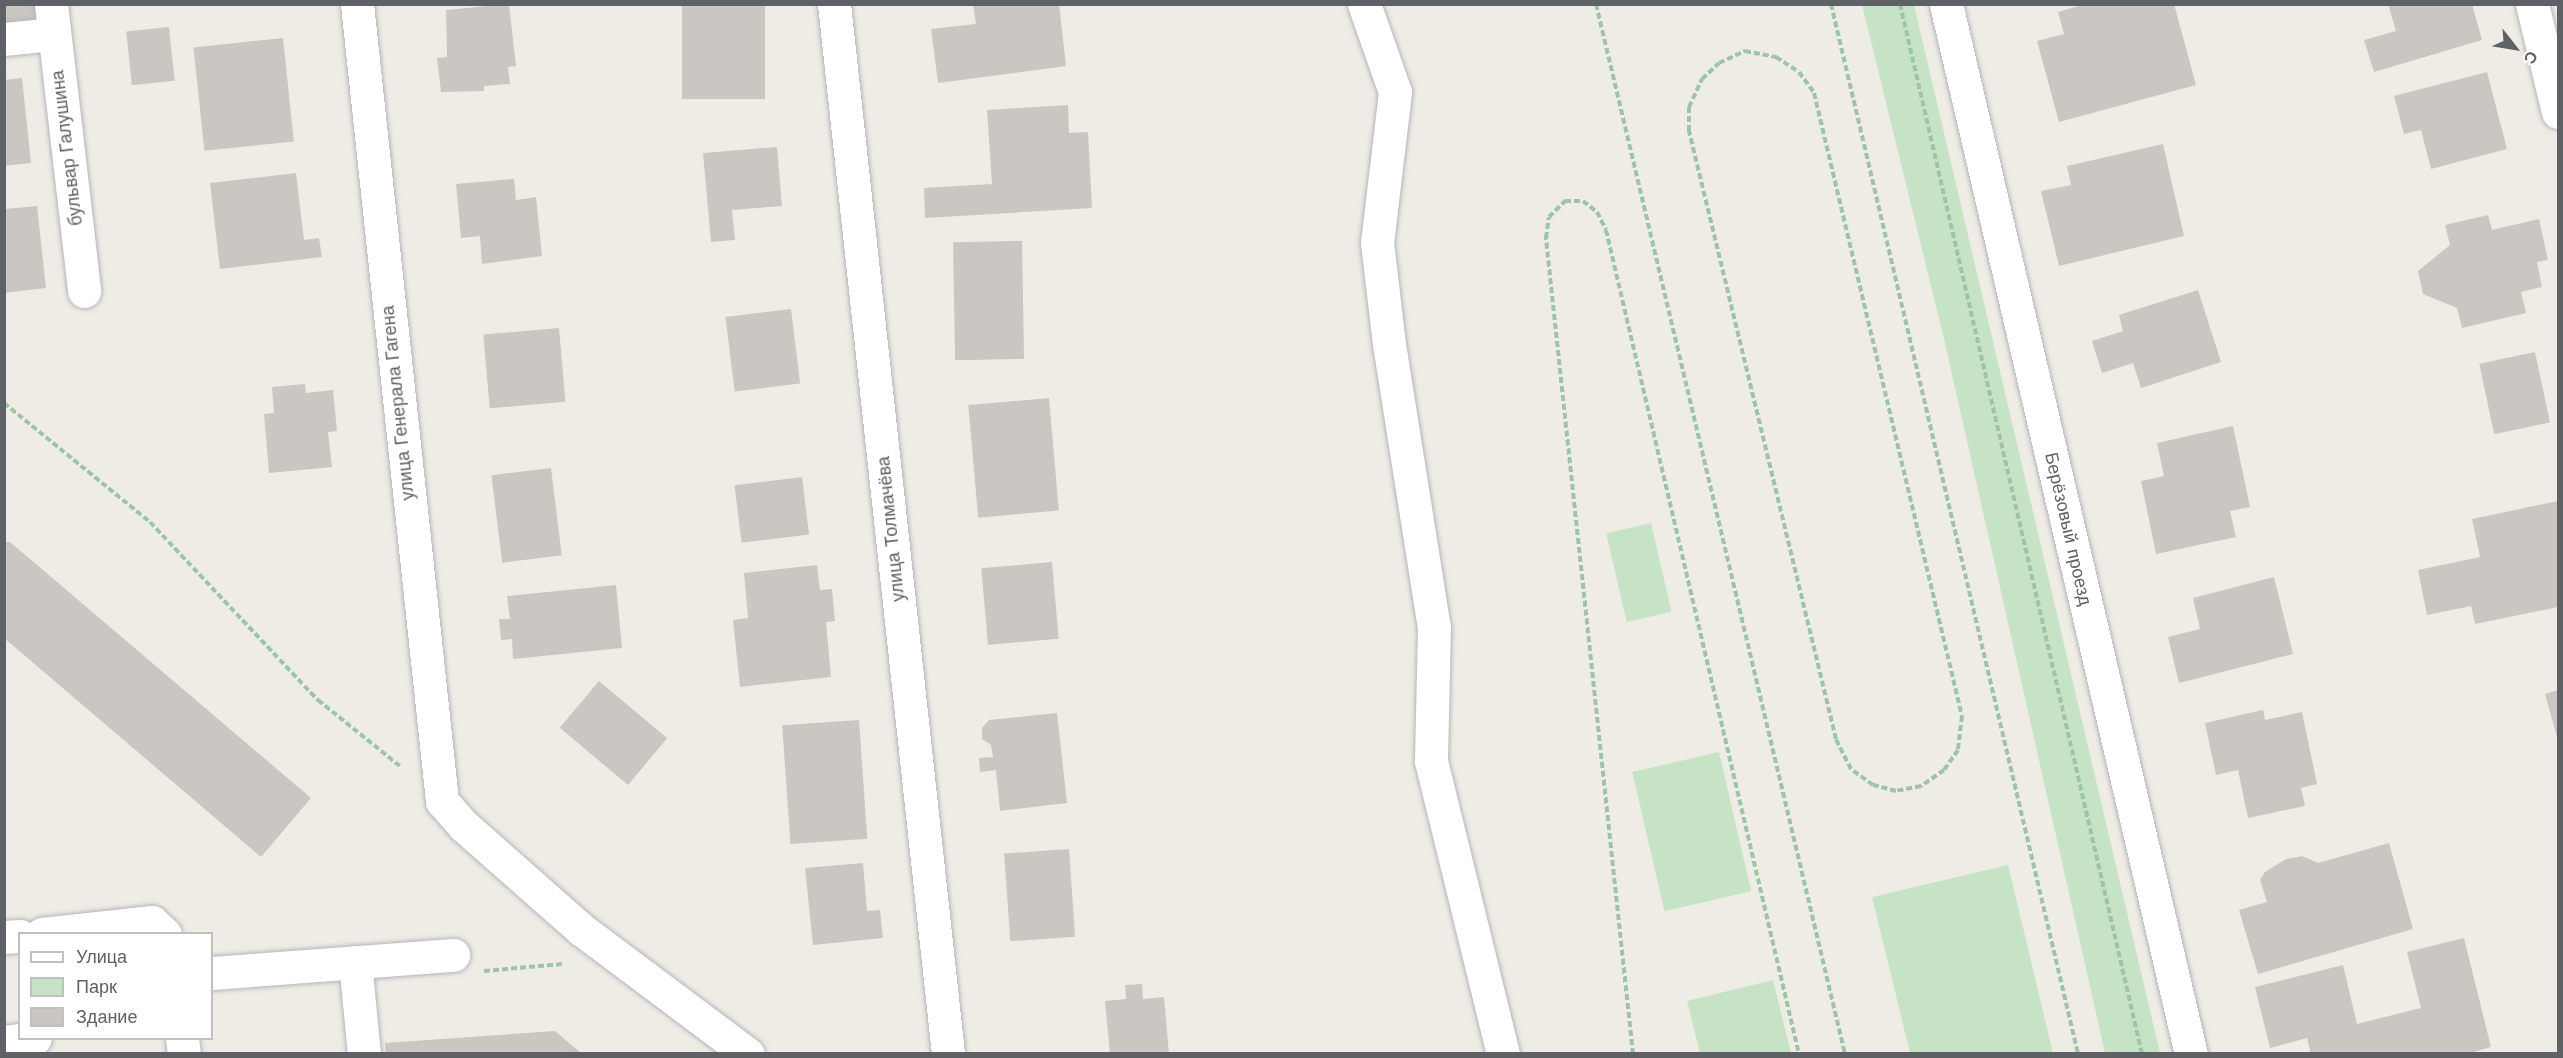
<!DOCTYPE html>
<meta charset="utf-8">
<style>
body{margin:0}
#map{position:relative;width:2563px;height:1058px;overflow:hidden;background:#efece6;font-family:"Work Sans",sans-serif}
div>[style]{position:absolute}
.green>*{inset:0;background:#c6e4c5;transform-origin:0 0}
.building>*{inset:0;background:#cac7c3;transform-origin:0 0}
.path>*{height:4px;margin-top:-2px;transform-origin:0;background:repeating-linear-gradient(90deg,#9ec4a8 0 6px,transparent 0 9px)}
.roads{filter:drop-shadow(0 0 2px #b3b6ba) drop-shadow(0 0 2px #b3b6ba)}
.minor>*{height:33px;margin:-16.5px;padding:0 16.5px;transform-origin:16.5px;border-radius:16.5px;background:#fff}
span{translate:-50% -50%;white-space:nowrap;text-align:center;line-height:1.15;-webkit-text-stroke:5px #fff;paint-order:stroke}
.street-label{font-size:18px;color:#5e6165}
.frame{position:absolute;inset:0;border:6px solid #5e6165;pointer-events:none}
.legend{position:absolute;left:18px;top:932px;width:195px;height:108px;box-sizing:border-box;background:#fff;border:2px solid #bfc0c1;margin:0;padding:8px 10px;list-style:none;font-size:18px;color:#5e6165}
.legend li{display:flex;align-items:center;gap:12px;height:30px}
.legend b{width:30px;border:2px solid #bfc0c1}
.north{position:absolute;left:2485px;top:18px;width:60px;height:60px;-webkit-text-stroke:4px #fff;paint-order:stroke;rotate:121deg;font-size:16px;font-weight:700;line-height:24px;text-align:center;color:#5e6165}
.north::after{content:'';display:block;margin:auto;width:21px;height:27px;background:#5e6165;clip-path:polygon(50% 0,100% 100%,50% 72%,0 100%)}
</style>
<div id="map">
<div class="green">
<div style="clip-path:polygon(1862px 5px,1914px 5px,2160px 1053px,2105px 1053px,1944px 339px)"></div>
<div style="left:1651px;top:523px;width:91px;height:46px;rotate:77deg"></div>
<div style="left:1719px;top:752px;width:143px;height:89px;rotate:77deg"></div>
<div style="clip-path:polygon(2008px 865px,2053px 1053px,1910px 1053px,1872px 897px)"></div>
<div style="clip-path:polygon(1773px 980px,1791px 1053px,1700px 1053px,1687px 1001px)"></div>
</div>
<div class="building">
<div style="clip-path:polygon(4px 4px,38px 4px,40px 28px,4px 32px)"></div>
<div style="clip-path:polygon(509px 4px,516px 66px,508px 67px,510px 84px,484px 86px,484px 91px,441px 92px,437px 58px,447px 57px,446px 10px)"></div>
<div style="left:682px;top:4px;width:83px;height:95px"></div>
<div style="clip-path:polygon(973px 4px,1059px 4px,1066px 66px,938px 83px,931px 29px,976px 24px)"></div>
<div style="clip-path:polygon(2085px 4px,2174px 4px,2196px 85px,2059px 122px,2037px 41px,2064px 34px,2058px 12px)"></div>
<div style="clip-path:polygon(2388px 4px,2472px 4px,2482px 40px,2374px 72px,2364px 40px,2396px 31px)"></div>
<div style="left:169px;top:27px;width:54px;height:43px;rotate:84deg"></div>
<div style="left:283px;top:38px;width:104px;height:90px;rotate:84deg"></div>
<div style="clip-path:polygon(2487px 72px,2507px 149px,2431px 169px,2421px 130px,2404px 134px,2394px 96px)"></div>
<div style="clip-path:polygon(22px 78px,31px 163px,4px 166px,4px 80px)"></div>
<div style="clip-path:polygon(1068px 105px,1069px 133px,1088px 132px,1092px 208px,925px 218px,924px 188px,992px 184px,987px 110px)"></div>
<div style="clip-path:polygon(2163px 144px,2184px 236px,2059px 266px,2041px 191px,2071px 185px,2067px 166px)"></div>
<div style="clip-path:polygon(777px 147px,782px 206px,732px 210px,735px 240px,711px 242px,703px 153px)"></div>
<div style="clip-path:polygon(296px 173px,304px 240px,319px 238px,322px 257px,220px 269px,210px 183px)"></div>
<div style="clip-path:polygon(514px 179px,516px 200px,536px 197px,542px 256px,482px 264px,480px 236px,461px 238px,456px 184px)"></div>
<div style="clip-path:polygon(37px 206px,46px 288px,4px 293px,4px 209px)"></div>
<div style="clip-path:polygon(2488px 215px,2492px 230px,2539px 219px,2548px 260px,2537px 262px,2542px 287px,2521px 292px,2526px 313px,2462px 328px,2457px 308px,2423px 294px,2418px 271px,2450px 245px,2445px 225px)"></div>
<div style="left:1022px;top:241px;width:118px;height:69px;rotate:89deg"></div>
<div style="clip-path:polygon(2198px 290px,2221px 362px,2141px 388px,2133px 363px,2102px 373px,2092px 341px,2123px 331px,2119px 315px)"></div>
<div style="left:791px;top:309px;width:75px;height:66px;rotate:83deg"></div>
<div style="left:559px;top:328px;width:74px;height:76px;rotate:85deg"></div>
<div style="left:2535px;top:352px;width:72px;height:57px;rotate:78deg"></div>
<div style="clip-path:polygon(305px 384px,306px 393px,333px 390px,337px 431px,328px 432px,332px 467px,269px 473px,264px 414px,274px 413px,272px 387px)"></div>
<div style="left:1049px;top:398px;width:113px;height:81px;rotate:85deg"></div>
<div style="clip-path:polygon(2233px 426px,2250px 507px,2230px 511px,2236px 537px,2156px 554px,2141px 481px,2164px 476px,2157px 443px)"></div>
<div style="left:551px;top:468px;width:88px;height:60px;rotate:83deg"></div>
<div style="left:802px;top:477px;width:58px;height:68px;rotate:83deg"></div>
<div style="clip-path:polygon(2558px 501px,2558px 607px,2475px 624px,2471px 606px,2427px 615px,2418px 570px,2480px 557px,2472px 519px)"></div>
<div style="clip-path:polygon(4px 542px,10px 542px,311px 798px,261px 857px,4px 638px)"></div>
<div style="left:1052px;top:562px;width:77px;height:71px;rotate:85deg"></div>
<div style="clip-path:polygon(817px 565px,820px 590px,832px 589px,835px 621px,826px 622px,831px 677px,740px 687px,733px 620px,748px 618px,744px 573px)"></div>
<div style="clip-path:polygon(2274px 577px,2293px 654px,2179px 683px,2168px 637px,2200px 629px,2193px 598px)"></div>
<div style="clip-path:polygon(616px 585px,622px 648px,513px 659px,512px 639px,501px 640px,499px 619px,510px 619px,507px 596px)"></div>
<div style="left:599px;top:681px;width:89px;height:61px;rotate:40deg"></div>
<div style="clip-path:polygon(2558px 690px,2558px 741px,2545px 694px)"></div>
<div style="clip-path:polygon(2263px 710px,2265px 720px,2302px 712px,2317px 784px,2301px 788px,2305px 806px,2248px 818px,2238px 770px,2216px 775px,2205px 723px)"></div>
<div style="clip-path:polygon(1057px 713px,1067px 803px,1000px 811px,996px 770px,980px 772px,979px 758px,993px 757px,991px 745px,982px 739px,982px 728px,989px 720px)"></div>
<div style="left:859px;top:720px;width:119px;height:77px;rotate:86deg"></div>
<div style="clip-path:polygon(2389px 843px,2413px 929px,2258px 974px,2239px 910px,2267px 902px,2260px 880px,2265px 872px,2286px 859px,2302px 856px,2318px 863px)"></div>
<div style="left:1069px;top:849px;width:88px;height:65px;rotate:86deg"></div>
<div style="clip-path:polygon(863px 863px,867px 911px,880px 910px,883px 938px,813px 945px,805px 868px)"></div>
<div style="clip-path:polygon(2464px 938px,2491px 1047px,2467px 1054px,2311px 1054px,2307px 1038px,2270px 1048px,2255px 987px,2343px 965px,2357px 1024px,2421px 1008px,2407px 952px)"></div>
<div style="clip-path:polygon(1142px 984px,1143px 999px,1164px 997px,1169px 1054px,1110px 1054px,1105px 1001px,1126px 999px,1125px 985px)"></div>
<div style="clip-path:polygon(555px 1031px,582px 1054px,386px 1054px,385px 1043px)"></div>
</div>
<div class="path">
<div style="left:1596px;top:4px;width:1079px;rotate:76.66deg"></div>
<div style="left:1831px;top:4px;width:1079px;rotate:76.76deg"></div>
<div style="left:1900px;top:4px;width:1078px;rotate:77.02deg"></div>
<div style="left:1745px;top:51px;width:32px;rotate:11deg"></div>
<div style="left:1776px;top:57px;width:27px;rotate:33deg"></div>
<div style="left:1799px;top:72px;width:26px;rotate:54deg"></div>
<div style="left:1814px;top:93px;width:640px;rotate:76.64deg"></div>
<div style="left:1962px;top:716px;width:34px;rotate:97deg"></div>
<div style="left:1958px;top:750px;width:24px;rotate:125deg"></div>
<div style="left:1944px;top:770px;width:28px;rotate:145deg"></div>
<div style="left:1921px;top:786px;width:25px;rotate:169deg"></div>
<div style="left:1896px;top:791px;width:24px;rotate:-165deg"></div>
<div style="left:1873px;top:785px;width:27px;rotate:-144deg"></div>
<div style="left:1851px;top:769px;width:34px;rotate:-117deg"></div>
<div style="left:1836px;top:739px;width:626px;rotate:-103.59deg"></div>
<div style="left:1689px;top:131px;width:24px;rotate:-90deg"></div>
<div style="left:1689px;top:107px;width:31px;rotate:-65deg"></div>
<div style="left:1702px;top:79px;width:23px;rotate:-43deg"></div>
<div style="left:1719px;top:63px;width:29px;rotate:-25deg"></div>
<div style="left:4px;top:403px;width:188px;rotate:39.2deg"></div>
<div style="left:150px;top:522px;width:245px;rotate:46.7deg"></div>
<div style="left:318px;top:700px;width:107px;rotate:38.9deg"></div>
<div style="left:484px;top:971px;width:79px;rotate:-5.1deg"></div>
<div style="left:1633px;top:1054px;width:821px;rotate:-96.09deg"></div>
<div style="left:1546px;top:238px;width:21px;rotate:-82deg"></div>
<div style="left:1549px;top:217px;width:23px;rotate:-45deg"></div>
<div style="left:1565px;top:201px;width:18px"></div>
<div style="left:1583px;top:201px;width:18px;rotate:38deg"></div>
<div style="left:1597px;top:212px;width:20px;rotate:63deg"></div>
<div style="left:1606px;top:230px;width:846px;rotate:76.82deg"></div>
</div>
<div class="roads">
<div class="minor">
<div style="left:51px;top:4px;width:289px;rotate:83.4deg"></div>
<div style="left:357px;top:4px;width:802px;rotate:83.91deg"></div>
<div style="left:442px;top:801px;width:33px;rotate:49deg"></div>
<div style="left:464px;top:826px;width:157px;rotate:41.4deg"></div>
<div style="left:582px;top:930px;width:207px;rotate:36.8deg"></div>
<div style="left:834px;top:4px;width:1056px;rotate:83.8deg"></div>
<div style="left:1364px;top:4px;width:93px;rotate:70.6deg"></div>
<div style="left:1395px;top:92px;width:151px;rotate:96.8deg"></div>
<div style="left:1377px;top:242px;width:103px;rotate:83.3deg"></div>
<div style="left:1389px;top:344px;width:287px;rotate:81deg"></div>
<div style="left:1434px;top:627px;width:134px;rotate:91.3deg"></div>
<div style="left:1431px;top:761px;width:302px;rotate:76.2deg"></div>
<div style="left:1946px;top:4px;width:1078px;rotate:76.87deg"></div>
<div style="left:2532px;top:4px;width:111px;rotate:76.5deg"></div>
<div style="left:4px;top:39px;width:50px;rotate:-5.7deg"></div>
<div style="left:42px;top:934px;width:111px;rotate:-6.2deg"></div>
<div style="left:152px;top:922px;width:18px;rotate:43deg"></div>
<div style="left:4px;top:937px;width:16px;rotate:-4deg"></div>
<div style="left:355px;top:962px;width:92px;rotate:84.4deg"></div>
<div style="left:212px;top:973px;width:242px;rotate:-4.3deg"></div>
<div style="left:182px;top:1038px;width:16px;rotate:83deg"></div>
<div style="left:4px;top:1042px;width:31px;rotate:-7deg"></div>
</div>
</div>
<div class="street-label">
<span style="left:67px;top:148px;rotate:-97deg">бульвар Галушина</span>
<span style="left:398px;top:403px;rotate:-96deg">улица Генерала Гагена</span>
<span style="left:891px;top:529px;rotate:-96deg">улица Толмачёва</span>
<span style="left:2068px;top:529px;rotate:77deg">Берёзовый проезд</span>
</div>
<div class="frame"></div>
<ul class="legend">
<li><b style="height:8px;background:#fff"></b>Улица</li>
<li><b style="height:16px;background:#c6e4c5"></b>Парк</li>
<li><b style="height:16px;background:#cac7c3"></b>Здание</li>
</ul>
<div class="north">С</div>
</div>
